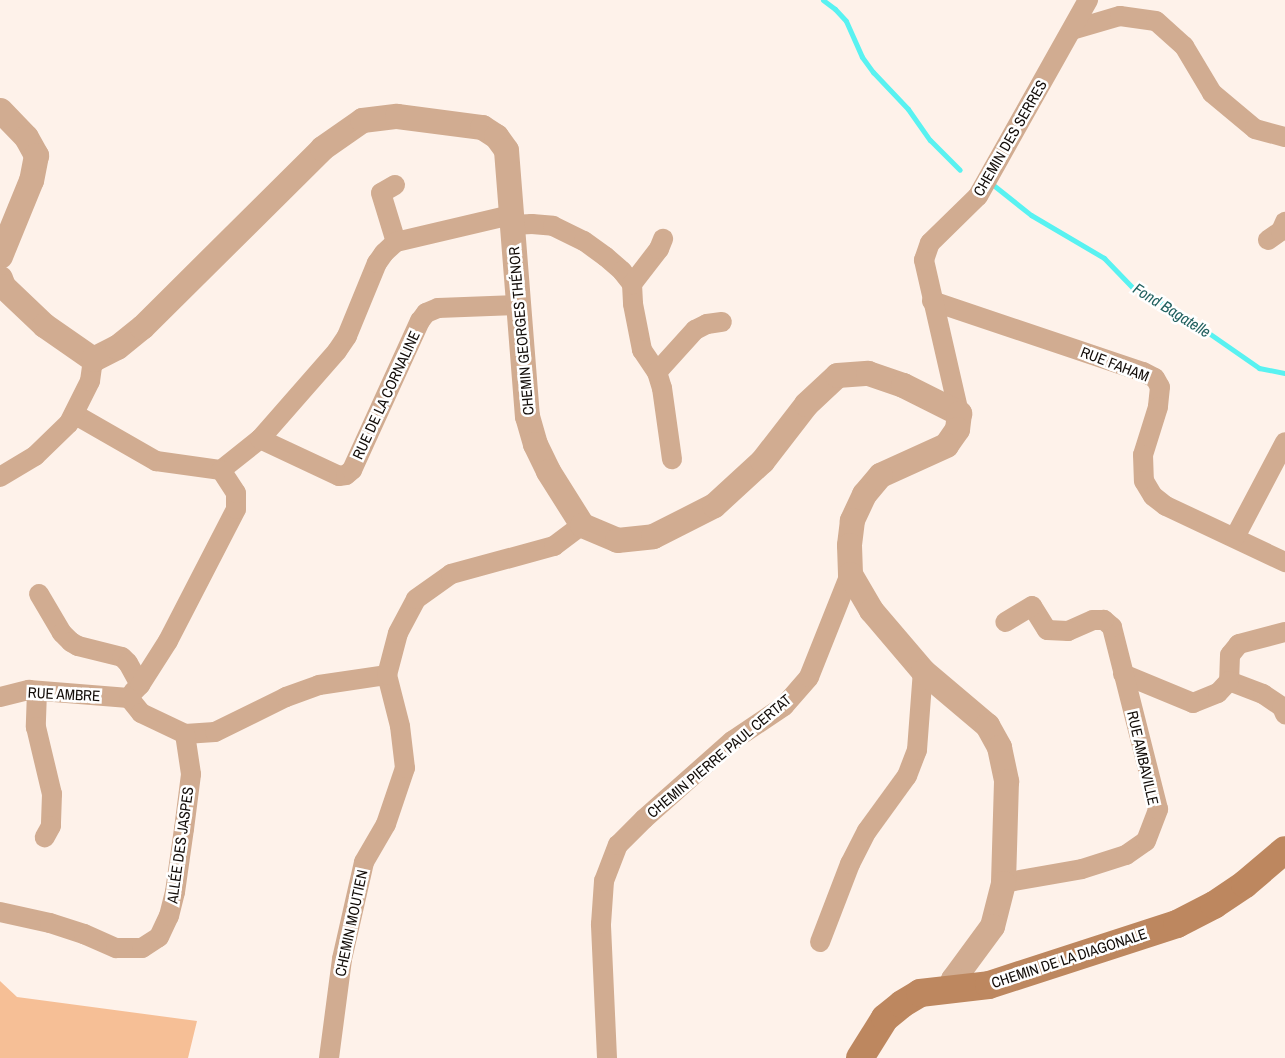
<!DOCTYPE html>
<meta charset="utf-8">
<style>
body{margin:0}
#map{position:relative;width:1285px;height:1058px;overflow:hidden;background:#fef2ea;font-family:"Archivo Narrow",sans-serif}
div>[style]{position:absolute}
.green>*{inset:0;background:#f6bf96}
.stream>*{height:5px;margin:-2.5px;padding:0 2.5px;transform-origin:2.5px;border-radius:2.5px;background:#59f2f1}
.minor>*{height:20px;margin:-10px;padding:0 10px;transform-origin:10px;border-radius:10px;background:#d1ac91}
.tertiary>*{height:25px;margin:-12.5px;padding:0 12.5px;transform-origin:12.5px;border-radius:12.5px;background:#d1ac91}
.secondary>*{height:28px;margin:-14px;padding:0 14px;transform-origin:14px;border-radius:14px;background:#bd875f}
span{translate:-50% -50%;white-space:nowrap;text-align:center;line-height:1.15;-webkit-text-stroke:5px #fff;paint-order:stroke}
.street-label{font-size:15px;color:#130d09}
.water-label{font-size:16px;color:#226160;font-style:italic}
</style>
<div id="map">
<div class="green">
<div style="clip-path:polygon(0 981px,17px 997px,197px 1021px,188px 1058px,0 1058px)"></div>
</div>
<div class="stream">
<div style="left:823px;top:0;width:15px;rotate:37deg"></div>
<div style="left:835px;top:9px;width:16px;rotate:47deg"></div>
<div style="left:846px;top:21px;width:39px;rotate:66deg"></div>
<div style="left:862px;top:57px;width:19px;rotate:54deg"></div>
<div style="left:873px;top:72px;width:51px;rotate:46.6deg"></div>
<div style="left:908px;top:109px;width:38px;rotate:55deg"></div>
<div style="left:930px;top:140px;width:42px;rotate:45deg"></div>
<div style="left:992px;top:184px;width:50px;rotate:38.5deg"></div>
<div style="left:1031px;top:215px;width:85px;rotate:30.5deg"></div>
<div style="left:1104px;top:258px;width:42px;rotate:46deg"></div>
<div style="left:1133px;top:288px;width:50px;rotate:27.6deg"></div>
<div style="left:1177px;top:311px;width:100px;rotate:34.8deg"></div>
<div style="left:1259px;top:368px;width:26px;rotate:11deg"></div>
</div>
<div class="minor">
<div style="left:1072px;top:30px;width:50px;rotate:-16.3deg"></div>
<div style="left:1120px;top:16px;width:36px;rotate:8deg"></div>
<div style="left:1156px;top:21px;width:38px;rotate:42deg"></div>
<div style="left:1184px;top:46px;width:55px;rotate:59.2deg"></div>
<div style="left:1212px;top:93px;width:56px;rotate:39.9deg"></div>
<div style="left:1255px;top:129px;width:31px;rotate:15deg"></div>
<div style="left:395px;top:185px;width:16px;rotate:150deg"></div>
<div style="left:381px;top:193px;width:51px;rotate:73deg"></div>
<div style="left:512px;top:225px;width:20px;rotate:-3deg"></div>
<div style="left:532px;top:224px;width:21px;rotate:5deg"></div>
<div style="left:553px;top:226px;width:34px;rotate:26deg"></div>
<div style="left:584px;top:241px;width:27px;rotate:36deg"></div>
<div style="left:606px;top:257px;width:21px;rotate:41deg"></div>
<div style="left:622px;top:271px;width:16px;rotate:52deg"></div>
<div style="left:632px;top:284px;width:20px;rotate:87deg"></div>
<div style="left:633px;top:304px;width:47px;rotate:78.9deg"></div>
<div style="left:642px;top:350px;width:27px;rotate:56deg"></div>
<div style="left:657px;top:372px;width:17px;rotate:73deg"></div>
<div style="left:662px;top:388px;width:72px;rotate:82deg"></div>
<div style="left:1268px;top:240px;width:16px;rotate:-35deg"></div>
<div style="left:1281px;top:231px;width:10px;rotate:-66deg"></div>
<div style="left:632px;top:284px;width:44px;rotate:-52.4deg"></div>
<div style="left:659px;top:249px;width:11px;rotate:-68deg"></div>
<div style="left:932px;top:301px;width:223px;rotate:18.6deg"></div>
<div style="left:1143px;top:372px;width:13px;rotate:27deg"></div>
<div style="left:1155px;top:378px;width:10px;rotate:61deg"></div>
<div style="left:1160px;top:387px;width:20px;rotate:96deg"></div>
<div style="left:1158px;top:407px;width:50px;rotate:107.4deg"></div>
<div style="left:1143px;top:455px;width:26px;rotate:88deg"></div>
<div style="left:1144px;top:481px;width:17px;rotate:59deg"></div>
<div style="left:1153px;top:496px;width:16px;rotate:38deg"></div>
<div style="left:1166px;top:506px;width:132px;rotate:25.2deg"></div>
<div style="left:657px;top:372px;width:57px;rotate:-47.9deg"></div>
<div style="left:695px;top:330px;width:13px;rotate:-27deg"></div>
<div style="left:707px;top:324px;width:15px;rotate:-8deg"></div>
<div style="left:959px;top:413px;width:157px;rotate:-102.9deg"></div>
<div style="left:924px;top:260px;width:18px;rotate:-71deg"></div>
<div style="left:930px;top:243px;width:67px;rotate:-44.4deg"></div>
<div style="left:978px;top:196px;width:225px;rotate:-60.7deg"></div>
<div style="left:74px;top:414px;width:95px;rotate:29.8deg"></div>
<div style="left:156px;top:461px;width:66px;rotate:7.9deg"></div>
<div style="left:221px;top:470px;width:50px;rotate:-38.5deg"></div>
<div style="left:260px;top:439px;width:117px;rotate:-48.8deg"></div>
<div style="left:337px;top:351px;width:18px;rotate:-56deg"></div>
<div style="left:347px;top:336px;width:79px;rotate:-67.7deg"></div>
<div style="left:377px;top:263px;width:12px;rotate:-55deg"></div>
<div style="left:384px;top:253px;width:16px;rotate:-43deg"></div>
<div style="left:396px;top:242px;width:118px;rotate:-13.2deg"></div>
<div style="left:260px;top:439px;width:87px;rotate:25.1deg"></div>
<div style="left:339px;top:476px;width:7px;rotate:-8deg"></div>
<div style="left:346px;top:475px;width:8px;rotate:-40deg"></div>
<div style="left:352px;top:470px;width:164px;rotate:-65.5deg"></div>
<div style="left:420px;top:321px;width:10px;rotate:-53deg"></div>
<div style="left:426px;top:313px;width:13px;rotate:-23deg"></div>
<div style="left:438px;top:308px;width:80px;rotate:-2.1deg"></div>
<div style="left:0;top:477px;width:41px;rotate:-31deg"></div>
<div style="left:35px;top:456px;width:47px;rotate:-44.1deg"></div>
<div style="left:69px;top:423px;width:47px;rotate:-63.4deg"></div>
<div style="left:90px;top:381px;width:22px;rotate:-82deg"></div>
<div style="left:1235px;top:537px;width:107px;rotate:-62.2deg"></div>
<div style="left:39px;top:594px;width:45px;rotate:59.5deg"></div>
<div style="left:62px;top:633px;width:13px;rotate:45deg"></div>
<div style="left:71px;top:642px;width:8px;rotate:30deg"></div>
<div style="left:78px;top:646px;width:45px;rotate:14deg"></div>
<div style="left:122px;top:657px;width:8px;rotate:45deg"></div>
<div style="left:128px;top:663px;width:25px;rotate:61deg"></div>
<div style="left:140px;top:685px;width:10px;rotate:135deg"></div>
<div style="left:1285px;top:632px;width:48px;rotate:165.4deg"></div>
<div style="left:1239px;top:644px;width:14px;rotate:129deg"></div>
<div style="left:1230px;top:655px;width:26px;rotate:92deg"></div>
<div style="left:1229px;top:681px;width:36px;rotate:21deg"></div>
<div style="left:1263px;top:694px;width:23px;rotate:34deg"></div>
<div style="left:1282px;top:707px;width:8px;rotate:67deg"></div>
<div style="left:1123px;top:674px;width:76px;rotate:22.5deg"></div>
<div style="left:1193px;top:703px;width:27px;rotate:-22deg"></div>
<div style="left:1218px;top:693px;width:16px;rotate:-47deg"></div>
<div style="left:140px;top:685px;width:52px;rotate:-57.5deg"></div>
<div style="left:168px;top:641px;width:148px;rotate:-62.7deg"></div>
<div style="left:236px;top:509px;width:16px;rotate:-90deg"></div>
<div style="left:236px;top:493px;width:27px;rotate:-123deg"></div>
<div style="left:37px;top:691px;width:36px;rotate:92deg"></div>
<div style="left:36px;top:727px;width:69px;rotate:76.6deg"></div>
<div style="left:52px;top:794px;width:32px;rotate:92deg"></div>
<div style="left:51px;top:826px;width:13px;rotate:119deg"></div>
<div style="left:0;top:697px;width:30px;rotate:-14deg"></div>
<div style="left:29px;top:690px;width:100px;rotate:4.6deg"></div>
<div style="left:129px;top:698px;width:19px;rotate:51deg"></div>
<div style="left:141px;top:713px;width:49px;rotate:25.5deg"></div>
<div style="left:185px;top:734px;width:30px;rotate:-4deg"></div>
<div style="left:215px;top:732px;width:79px;rotate:-26.2deg"></div>
<div style="left:286px;top:697px;width:35px;rotate:-20deg"></div>
<div style="left:319px;top:685px;width:69px;rotate:-8.4deg"></div>
<div style="left:1003px;top:883px;width:80px;rotate:-10deg"></div>
<div style="left:1082px;top:869px;width:46px;rotate:-17.7deg"></div>
<div style="left:1126px;top:855px;width:24px;rotate:-35deg"></div>
<div style="left:1146px;top:841px;width:34px;rotate:-69deg"></div>
<div style="left:1158px;top:809px;width:188px;rotate:-104.2deg"></div>
<div style="left:1112px;top:627px;width:11px;rotate:-139deg"></div>
<div style="left:1104px;top:620px;width:11px;rotate:180deg"></div>
<div style="left:1093px;top:620px;width:27px;rotate:156deg"></div>
<div style="left:1068px;top:631px;width:21px;rotate:-177deg"></div>
<div style="left:1047px;top:630px;width:28px;rotate:-122deg"></div>
<div style="left:1032px;top:606px;width:31px;rotate:149deg"></div>
<div style="left:0;top:912px;width:51px;rotate:12.4deg"></div>
<div style="left:50px;top:923px;width:36px;rotate:18deg"></div>
<div style="left:84px;top:934px;width:35px;rotate:24deg"></div>
<div style="left:116px;top:948px;width:26px"></div>
<div style="left:142px;top:948px;width:20px;rotate:-33deg"></div>
<div style="left:159px;top:937px;width:23px;rotate:-65deg"></div>
<div style="left:169px;top:916px;width:25px;rotate:-76deg"></div>
<div style="left:175px;top:892px;width:64px;rotate:-81.9deg"></div>
<div style="left:184px;top:829px;width:55px;rotate:-82.7deg"></div>
<div style="left:191px;top:774px;width:40px;rotate:-98.5deg"></div>
<div style="left:820px;top:942px;width:84px;rotate:-69deg"></div>
<div style="left:850px;top:864px;width:37px;rotate:-63deg"></div>
<div style="left:867px;top:831px;width:68px;rotate:-54deg"></div>
<div style="left:907px;top:776px;width:28px;rotate:-69deg"></div>
<div style="left:917px;top:750px;width:79px;rotate:-85.7deg"></div>
<div style="left:329px;top:1058px;width:100px;rotate:-82.5deg"></div>
<div style="left:342px;top:959px;width:99px;rotate:-77.2deg"></div>
<div style="left:364px;top:862px;width:44px;rotate:-59.9deg"></div>
<div style="left:386px;top:824px;width:59px;rotate:-71.3deg"></div>
<div style="left:405px;top:768px;width:42px;rotate:-96.8deg"></div>
<div style="left:400px;top:726px;width:53px;rotate:-104.3deg"></div>
<div style="left:387px;top:675px;width:43px;rotate:-75.3deg"></div>
<div style="left:398px;top:633px;width:38px;rotate:-62deg"></div>
<div style="left:416px;top:599px;width:43px;rotate:-35.5deg"></div>
<div style="left:451px;top:574px;width:107px;rotate:-15.2deg"></div>
<div style="left:554px;top:546px;width:35px;rotate:-37deg"></div>
<div style="left:607px;top:1058px;width:134px;rotate:-92.6deg"></div>
<div style="left:601px;top:924px;width:43px;rotate:-86deg"></div>
<div style="left:604px;top:881px;width:39px;rotate:-69deg"></div>
<div style="left:618px;top:845px;width:37px;rotate:-45deg"></div>
<div style="left:644px;top:819px;width:118px;rotate:-41.6deg"></div>
<div style="left:732px;top:741px;width:63px;rotate:-33.9deg"></div>
<div style="left:784px;top:706px;width:38px;rotate:-49deg"></div>
<div style="left:809px;top:677px;width:111px;rotate:-68.3deg"></div>
</div>
<div class="tertiary">
<div style="left:0;top:110px;width:37px;rotate:46deg"></div>
<div style="left:26px;top:137px;width:21px;rotate:61deg"></div>
<div style="left:36px;top:155px;width:25px;rotate:101deg"></div>
<div style="left:31px;top:180px;width:82px;rotate:112.2deg"></div>
<div style="left:0;top:278px;width:9px;rotate:69deg"></div>
<div style="left:3px;top:286px;width:57px;rotate:43.6deg"></div>
<div style="left:44px;top:325px;width:60px;rotate:34.8deg"></div>
<div style="left:93px;top:359px;width:27px;rotate:-27deg"></div>
<div style="left:117px;top:347px;width:32px;rotate:-39deg"></div>
<div style="left:142px;top:327px;width:254px;rotate:-44.8deg"></div>
<div style="left:322px;top:148px;width:49px;rotate:-35deg"></div>
<div style="left:362px;top:120px;width:35px;rotate:-7deg"></div>
<div style="left:397px;top:116px;width:86px;rotate:7.4deg"></div>
<div style="left:482px;top:127px;width:17px;rotate:33deg"></div>
<div style="left:496px;top:136px;width:17px;rotate:54deg"></div>
<div style="left:506px;top:150px;width:267px;rotate:85.5deg"></div>
<div style="left:527px;top:416px;width:29px;rotate:74deg"></div>
<div style="left:535px;top:444px;width:30px;rotate:64deg"></div>
<div style="left:548px;top:471px;width:64px;rotate:57.8deg"></div>
<div style="left:582px;top:525px;width:38px;rotate:23deg"></div>
<div style="left:617px;top:540px;width:36px;rotate:-6deg"></div>
<div style="left:653px;top:536px;width:68px;rotate:-26.9deg"></div>
<div style="left:714px;top:505px;width:65px;rotate:-42.5deg"></div>
<div style="left:762px;top:461px;width:72px;rotate:-52.3deg"></div>
<div style="left:806px;top:404px;width:42px;rotate:-43.1deg"></div>
<div style="left:837px;top:375px;width:31px;rotate:-4deg"></div>
<div style="left:868px;top:373px;width:37px;rotate:19deg"></div>
<div style="left:903px;top:385px;width:63px;rotate:26.6deg"></div>
<div style="left:959px;top:413px;width:16px;rotate:97deg"></div>
<div style="left:957px;top:429px;width:19px;rotate:125deg"></div>
<div style="left:946px;top:445px;width:72px;rotate:155.6deg"></div>
<div style="left:880px;top:475px;width:25px;rotate:130deg"></div>
<div style="left:864px;top:494px;width:29px;rotate:115deg"></div>
<div style="left:852px;top:520px;width:25px;rotate:97deg"></div>
<div style="left:849px;top:545px;width:29px;rotate:88deg"></div>
<div style="left:850px;top:574px;width:42px;rotate:59.7deg"></div>
<div style="left:871px;top:610px;width:80px;rotate:49.6deg"></div>
<div style="left:923px;top:671px;width:84px;rotate:40.2deg"></div>
<div style="left:987px;top:725px;width:25px;rotate:61deg"></div>
<div style="left:999px;top:747px;width:35px;rotate:78deg"></div>
<div style="left:1006px;top:781px;width:102px;rotate:91.7deg"></div>
<div style="left:1003px;top:883px;width:44px;rotate:104.3deg"></div>
<div style="left:992px;top:926px;width:66px;rotate:126.3deg"></div>
<div style="left:953px;top:979px;width:9px;rotate:103deg"></div>
</div>
<div class="secondary">
<div style="left:860px;top:1058px;width:47px;rotate:-58deg"></div>
<div style="left:885px;top:1018px;width:22px;rotate:-39deg"></div>
<div style="left:902px;top:1004px;width:21px;rotate:-31deg"></div>
<div style="left:920px;top:993px;width:69px;rotate:-6.6deg"></div>
<div style="left:989px;top:985px;width:198px;rotate:-18deg"></div>
<div style="left:1177px;top:924px;width:42px;rotate:-27.2deg"></div>
<div style="left:1214px;top:905px;width:37px;rotate:-34deg"></div>
<div style="left:1245px;top:884px;width:52px;rotate:-40.4deg"></div>
</div>
<div class="street-label">
<span style="left:1010px;top:138px;rotate:-60deg">CHEMIN DES SERRES</span>
<span style="left:521px;top:331px;rotate:-95deg">CHEMIN GEORGES THÉNOR</span>
<span style="left:1115px;top:364px;rotate:21deg">RUE FAHAM</span>
<span style="left:386px;top:395px;rotate:-65deg">RUE DE LA CORNALINE</span>
<span style="left:64px;top:694px;rotate:3deg">RUE AMBRE</span>
<span style="left:719px;top:756px;rotate:-40deg">CHEMIN PIERRE PAUL CERTAT</span>
<span style="left:1143px;top:758px;rotate:77deg">RUE AMBAVILLE</span>
<span style="left:180px;top:845px;rotate:-82deg">ALLÉE DES JASPES</span>
<span style="left:351px;top:923px;rotate:-78deg">CHEMIN MOUTIEN</span>
<span style="left:1069px;top:958px;rotate:-18deg">CHEMIN DE LA DIAGONALE</span>
</div>
<div class="water-label">
<span style="left:1172px;top:310px;rotate:32deg">Fond Bagatelle</span>
</div>
</div>
